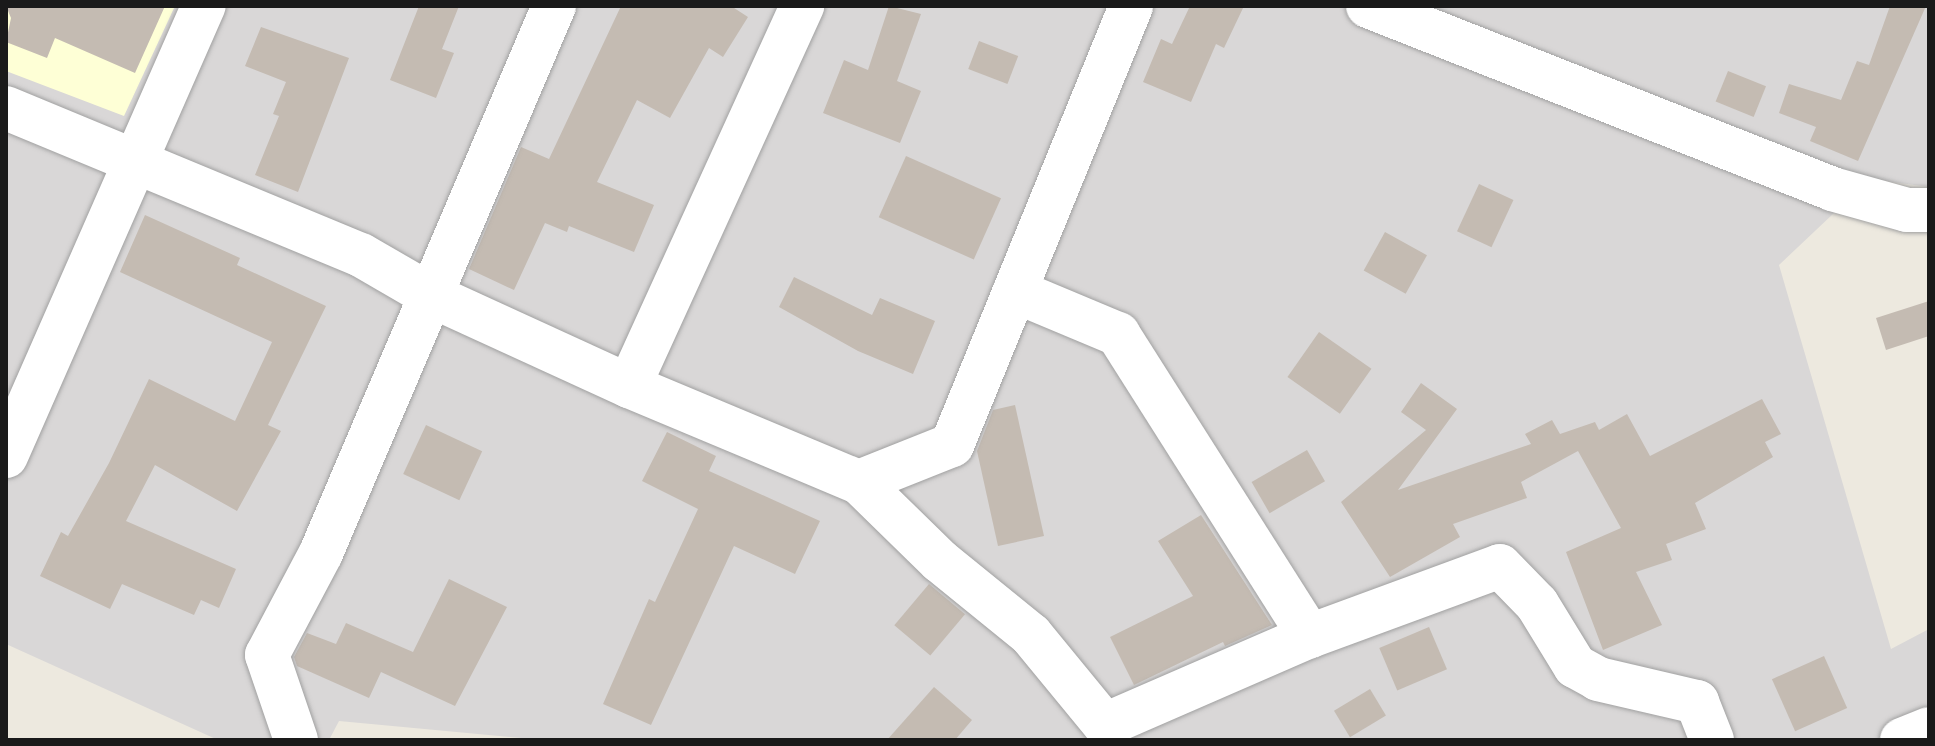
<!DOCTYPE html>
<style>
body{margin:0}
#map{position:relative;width:1935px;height:746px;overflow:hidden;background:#ede9df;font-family:"DejaVu Sans",sans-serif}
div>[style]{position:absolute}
.residential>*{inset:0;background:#d9d7d7}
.education>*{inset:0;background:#feffd6}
.building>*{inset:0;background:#c4bbb2;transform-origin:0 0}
.roads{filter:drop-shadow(0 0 2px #a1a1a1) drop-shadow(0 0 2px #a1a1a1)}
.minor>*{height:44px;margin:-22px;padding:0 22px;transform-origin:22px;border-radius:22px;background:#fff}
span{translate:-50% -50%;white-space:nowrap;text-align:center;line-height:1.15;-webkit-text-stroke:6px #fff;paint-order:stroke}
.frame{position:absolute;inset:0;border:8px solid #1a1a1a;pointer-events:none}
</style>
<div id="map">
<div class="residential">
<div style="clip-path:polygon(6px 6px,1929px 6px,1929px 187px,1870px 179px,1779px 265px,1891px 649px,1929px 629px,1929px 740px,543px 740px,339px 721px,329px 740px,218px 740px,6px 644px)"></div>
</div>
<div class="education">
<div style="clip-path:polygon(6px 6px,175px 6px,124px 116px,6px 71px)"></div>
</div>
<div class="building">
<div style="clip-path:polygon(6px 6px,165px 6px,135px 73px,55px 38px,47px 58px,6px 42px,11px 18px)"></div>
<div style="clip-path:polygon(419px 6px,459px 6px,442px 49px,454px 53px,436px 98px,390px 80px)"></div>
<div style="clip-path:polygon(621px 6px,731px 6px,748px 17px,723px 57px,709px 48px,670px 118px,637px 100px,597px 182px,654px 205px,634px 252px,569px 226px,567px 232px,545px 223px,514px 290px,469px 269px,521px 147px,549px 159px)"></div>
<div style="clip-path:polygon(889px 6px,921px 14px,897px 81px,921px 91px,900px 143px,823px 113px,844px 60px,868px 70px)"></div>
<div style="clip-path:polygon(1190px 6px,1244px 6px,1224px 48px,1216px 44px,1191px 102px,1143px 82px,1161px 39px,1172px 44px)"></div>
<div style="clip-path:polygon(1890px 6px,1926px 6px,1858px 161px,1810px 141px,1816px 127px,1779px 113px,1789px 84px,1841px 100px,1857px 61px,1869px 65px)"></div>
<div style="clip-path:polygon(261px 27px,349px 58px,298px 192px,255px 175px,279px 116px,273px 114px,286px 82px,245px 66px)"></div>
<div style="left:979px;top:41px;width:42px;height:30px;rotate:21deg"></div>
<div style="left:1728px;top:71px;width:41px;height:33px;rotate:22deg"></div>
<div style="left:906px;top:156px;width:104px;height:67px;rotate:24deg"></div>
<div style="left:1479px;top:184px;width:38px;height:52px;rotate:25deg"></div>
<div style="clip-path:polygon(145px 215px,240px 258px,237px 265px,326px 306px,268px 425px,281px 431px,237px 511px,155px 465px,126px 521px,236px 569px,219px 608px,201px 600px,194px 615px,122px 584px,110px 609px,40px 576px,61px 532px,68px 536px,109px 463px,149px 379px,235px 421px,272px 342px,120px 272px)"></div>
<div style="left:1385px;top:232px;width:48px;height:44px;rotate:29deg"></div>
<div style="clip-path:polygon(794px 277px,872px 315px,880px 298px,935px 321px,913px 374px,858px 351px,779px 307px)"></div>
<div style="clip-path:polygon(1929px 301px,1929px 336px,1886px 350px,1876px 318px)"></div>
<div style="left:1319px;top:332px;width:64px;height:55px;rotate:35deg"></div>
<div style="clip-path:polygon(1421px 383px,1457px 409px,1398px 490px,1531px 444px,1525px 434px,1552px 420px,1560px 434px,1595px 422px,1599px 430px,1627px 414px,1650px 456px,1762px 399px,1781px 434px,1765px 442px,1773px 457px,1695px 503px,1706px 529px,1666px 544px,1672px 560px,1636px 572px,1662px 625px,1603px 650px,1566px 552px,1621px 528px,1578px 451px,1521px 482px,1527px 498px,1453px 524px,1460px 537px,1390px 577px,1341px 502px,1426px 430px,1401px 412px)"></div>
<div style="clip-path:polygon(1015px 405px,1044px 536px,998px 546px,977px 451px,993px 410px)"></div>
<div style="left:426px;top:425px;width:62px;height:54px;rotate:25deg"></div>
<div style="clip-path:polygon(667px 432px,716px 456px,709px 471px,820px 521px,795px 574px,734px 546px,651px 725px,603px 704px,649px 599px,655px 602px,698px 509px,642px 481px)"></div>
<div style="left:1307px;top:450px;width:36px;height:64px;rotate:60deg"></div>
<div style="clip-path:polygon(1201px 515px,1272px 625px,1225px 646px,1223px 642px,1134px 685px,1110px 637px,1193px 596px,1158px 541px)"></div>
<div style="clip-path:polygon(449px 579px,507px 607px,455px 706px,381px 672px,369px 698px,297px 666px,294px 657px,307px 633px,336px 644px,346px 623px,413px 652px)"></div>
<div style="left:929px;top:584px;width:47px;height:54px;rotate:40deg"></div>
<div style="left:1429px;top:627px;width:46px;height:54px;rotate:67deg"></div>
<div style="left:1824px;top:656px;width:57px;height:57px;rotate:66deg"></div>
<div style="clip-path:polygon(934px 687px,972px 720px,955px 740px,887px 740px)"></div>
<div style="left:1370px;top:689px;width:31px;height:42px;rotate:59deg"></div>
</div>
<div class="roads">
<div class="minor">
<div style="left:1368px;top:6px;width:499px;rotate:21.5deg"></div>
<div style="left:1832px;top:189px;width:78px;rotate:15.6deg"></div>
<div style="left:1907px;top:210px;width:22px"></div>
<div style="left:6px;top:108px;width:384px;rotate:22.5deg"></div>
<div style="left:361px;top:255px;width:80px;rotate:30.1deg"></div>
<div style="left:430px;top:295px;width:219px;rotate:24.6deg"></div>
<div style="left:629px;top:386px;width:249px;rotate:22.7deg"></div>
<div style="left:859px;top:482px;width:113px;rotate:44.3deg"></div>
<div style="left:940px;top:561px;width:117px;rotate:39.1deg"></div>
<div style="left:1031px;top:635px;width:117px;rotate:50.6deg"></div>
<div style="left:1105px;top:725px;width:223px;rotate:-23.5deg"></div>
<div style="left:1310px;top:636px;width:202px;rotate:-20.2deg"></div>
<div style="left:1500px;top:566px;width:53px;rotate:45.8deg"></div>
<div style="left:1537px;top:604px;width:73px;rotate:58.5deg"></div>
<div style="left:1575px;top:666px;width:26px;rotate:29deg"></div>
<div style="left:1598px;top:679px;width:102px;rotate:13.1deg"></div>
<div style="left:1697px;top:702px;width:41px;rotate:68.5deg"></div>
<div style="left:1015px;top:291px;width:112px;rotate:22.7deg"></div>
<div style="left:1118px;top:334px;width:358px;rotate:57.6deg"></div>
<div style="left:629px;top:386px;width:418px;rotate:-65.5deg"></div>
<div style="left:6px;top:456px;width:492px;rotate:-66.3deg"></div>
<div style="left:859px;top:482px;width:100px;rotate:-21.7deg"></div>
<div style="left:952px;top:445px;width:474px;rotate:-67.8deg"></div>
<div style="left:296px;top:740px;width:90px;rotate:-108.8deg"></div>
<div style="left:267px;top:655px;width:115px;rotate:-62.1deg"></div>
<div style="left:321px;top:553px;width:595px;rotate:-66.93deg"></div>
<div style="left:1902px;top:740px;width:29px;rotate:-22deg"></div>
</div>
</div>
<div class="frame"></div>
</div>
